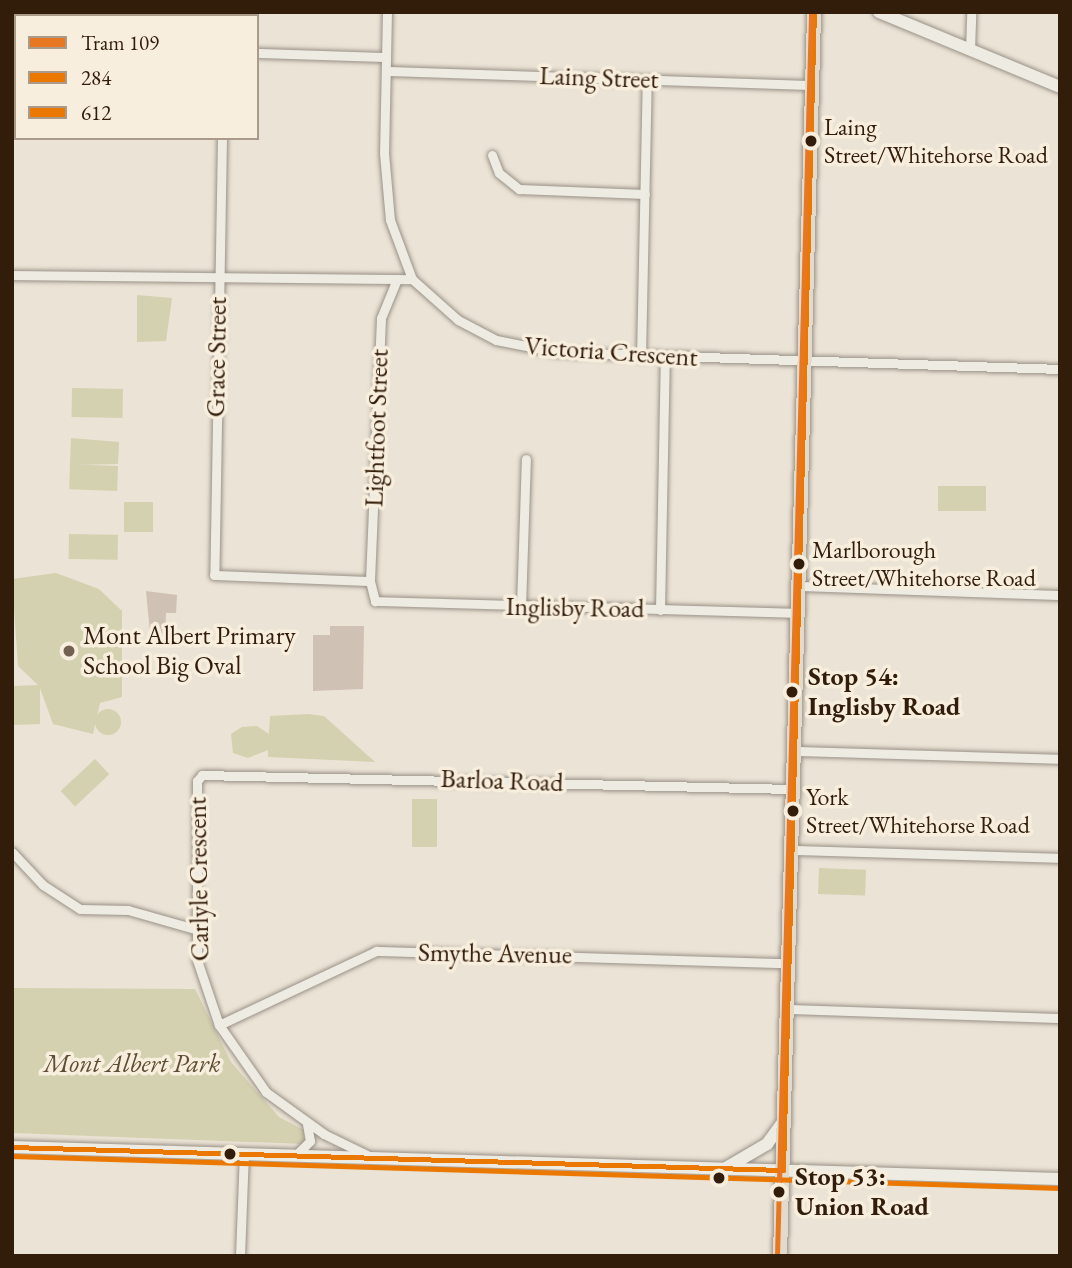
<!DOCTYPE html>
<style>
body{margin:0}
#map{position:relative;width:1072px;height:1268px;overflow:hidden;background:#ebe3d5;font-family:"EB Garamond",serif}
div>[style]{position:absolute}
.green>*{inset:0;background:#d4d1b0;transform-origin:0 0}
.round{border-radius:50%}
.building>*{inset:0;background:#d0c1b5}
.roads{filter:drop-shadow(0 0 2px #999187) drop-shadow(0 0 2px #999187)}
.street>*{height:9px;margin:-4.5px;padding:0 4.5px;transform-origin:4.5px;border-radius:4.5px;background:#eeebe3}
.secondary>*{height:12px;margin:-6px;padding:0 6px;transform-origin:6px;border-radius:6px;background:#eeebe3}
.primary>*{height:14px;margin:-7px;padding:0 7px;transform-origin:7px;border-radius:7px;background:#e2dacd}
.bus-1>*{height:5px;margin:-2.5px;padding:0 2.5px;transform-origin:2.5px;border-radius:2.5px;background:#ea7801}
.bus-2>*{height:5px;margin:-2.5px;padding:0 2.5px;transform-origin:2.5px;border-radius:2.5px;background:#ea7801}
.tram-1>*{height:5px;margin:-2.5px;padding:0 2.5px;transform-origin:2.5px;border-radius:2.5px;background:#e87722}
.dots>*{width:19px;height:19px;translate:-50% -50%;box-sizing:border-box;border:4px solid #f8eedd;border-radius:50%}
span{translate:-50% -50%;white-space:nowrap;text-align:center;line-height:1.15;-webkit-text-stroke:7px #f8eedd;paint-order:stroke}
.bus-label{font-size:24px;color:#321c0a}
.left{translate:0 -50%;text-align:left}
.street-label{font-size:26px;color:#321c0a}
.poi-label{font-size:26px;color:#321c0a}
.stop-label{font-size:26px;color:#321c0a;font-weight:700}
.park-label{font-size:26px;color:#5d4e33;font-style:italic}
.frame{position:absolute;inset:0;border:14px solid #321c0a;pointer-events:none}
.legend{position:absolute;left:14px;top:14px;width:245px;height:126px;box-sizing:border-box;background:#f8eedd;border:2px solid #a99a89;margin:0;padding:9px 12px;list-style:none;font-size:21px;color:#321c0a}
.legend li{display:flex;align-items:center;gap:14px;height:35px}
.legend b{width:35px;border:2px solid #a99a89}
</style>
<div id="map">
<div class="green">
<div style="clip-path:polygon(137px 295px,172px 298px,166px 341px,137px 342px)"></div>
<div style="left:72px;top:388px;width:51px;height:29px;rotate:1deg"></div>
<div style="clip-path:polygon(71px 438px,119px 442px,118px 464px,70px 465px)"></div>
<div style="left:118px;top:466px;width:25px;height:48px;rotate:92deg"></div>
<div style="left:938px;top:486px;width:48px;height:25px"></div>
<div style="left:124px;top:502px;width:29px;height:30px"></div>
<div style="left:69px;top:534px;width:49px;height:25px;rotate:1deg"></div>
<div style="clip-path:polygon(56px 573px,99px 589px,122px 611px,122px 697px,100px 703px,93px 734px,53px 724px,40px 688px,40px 724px,14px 725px,14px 686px,38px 685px,18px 666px,12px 579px)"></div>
<div class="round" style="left:95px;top:709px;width:26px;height:26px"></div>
<div style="clip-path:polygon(308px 714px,324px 716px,375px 762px,268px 757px,268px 750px,248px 758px,233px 753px,231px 734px,242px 727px,257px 726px,269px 734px,270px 716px)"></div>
<div style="left:95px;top:759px;width:21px;height:47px;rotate:47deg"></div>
<div style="left:412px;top:799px;width:25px;height:48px"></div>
<div style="left:819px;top:868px;width:47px;height:26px;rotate:2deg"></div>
<div style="clip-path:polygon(12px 988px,195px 989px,231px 1062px,279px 1117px,304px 1130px,305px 1144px,12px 1133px)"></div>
</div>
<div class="building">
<div style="clip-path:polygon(146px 591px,177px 595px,176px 613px,166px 613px,165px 643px,151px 643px)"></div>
<div style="clip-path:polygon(330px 626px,364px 626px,363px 689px,313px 691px,313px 635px,330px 635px)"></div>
</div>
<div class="roads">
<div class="street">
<div style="left:217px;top:12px;width:4px;rotate:76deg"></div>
<div style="left:387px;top:12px;width:141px;rotate:91.2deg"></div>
<div style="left:384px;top:153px;width:67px;rotate:84.9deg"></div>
<div style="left:390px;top:220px;width:63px;rotate:69.6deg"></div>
<div style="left:412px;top:279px;width:62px;rotate:41.7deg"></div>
<div style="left:458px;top:320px;width:43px;rotate:27.8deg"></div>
<div style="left:496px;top:340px;width:61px;rotate:11.3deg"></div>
<div style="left:556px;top:352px;width:504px;rotate:1.93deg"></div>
<div style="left:970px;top:50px;width:38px;rotate:-88deg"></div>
<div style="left:257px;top:53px;width:129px;rotate:1.8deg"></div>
<div style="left:386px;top:71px;width:426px;rotate:1.9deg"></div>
<div style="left:222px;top:138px;width:437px;rotate:91deg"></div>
<div style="left:214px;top:575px;width:156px;rotate:2.2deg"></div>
<div style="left:492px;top:155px;width:19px;rotate:69deg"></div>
<div style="left:499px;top:173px;width:26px;rotate:39deg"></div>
<div style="left:519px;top:189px;width:126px;rotate:2.3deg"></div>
<div style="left:12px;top:275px;width:400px;rotate:0.6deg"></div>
<div style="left:397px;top:279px;width:42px;rotate:112.3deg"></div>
<div style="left:381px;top:318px;width:263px;rotate:92.4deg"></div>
<div style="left:370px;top:581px;width:21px;rotate:76deg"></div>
<div style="left:375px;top:601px;width:422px;rotate:1.6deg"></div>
<div style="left:641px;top:357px;width:277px;rotate:-88.8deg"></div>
<div style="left:798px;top:586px;width:262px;rotate:2deg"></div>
<div style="left:521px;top:607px;width:148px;rotate:-88.1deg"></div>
<div style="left:660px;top:610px;width:252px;rotate:-88.9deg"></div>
<div style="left:794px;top:751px;width:266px;rotate:1.7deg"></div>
<div style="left:792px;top:850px;width:268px;rotate:1.7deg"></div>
<div style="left:12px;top:852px;width:45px;rotate:46.8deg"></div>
<div style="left:43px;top:885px;width:44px;rotate:33deg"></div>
<div style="left:80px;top:909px;width:48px;rotate:1.2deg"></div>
<div style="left:128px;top:910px;width:70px;rotate:15.8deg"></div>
<div style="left:787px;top:1009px;width:273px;rotate:1.9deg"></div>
<div style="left:219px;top:1025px;width:174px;rotate:-25.2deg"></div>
<div style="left:376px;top:951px;width:413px;rotate:1.7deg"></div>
<div style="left:296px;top:1155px;width:20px;rotate:-45deg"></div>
<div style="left:310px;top:1141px;width:17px;rotate:-100deg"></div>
<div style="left:367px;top:1155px;width:48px;rotate:-154deg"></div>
<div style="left:324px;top:1134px;width:72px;rotate:-144.1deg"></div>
<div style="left:266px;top:1092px;width:82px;rotate:-125deg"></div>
<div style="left:219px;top:1025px;width:69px;rotate:-108.7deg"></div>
<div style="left:197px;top:960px;width:179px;rotate:-90deg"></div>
<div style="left:197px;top:781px;width:8px;rotate:-50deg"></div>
<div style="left:202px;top:775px;width:591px;rotate:1.36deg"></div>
<div style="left:240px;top:1256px;width:102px;rotate:-87.8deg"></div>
</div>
<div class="secondary">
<div style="left:879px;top:12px;width:196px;rotate:22.5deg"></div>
<div style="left:12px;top:1147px;width:1048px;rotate:1.75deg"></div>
<div style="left:726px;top:1168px;width:48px;rotate:-30.3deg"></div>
<div style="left:767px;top:1144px;width:29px;rotate:-54deg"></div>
</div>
<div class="primary">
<div style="left:780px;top:1256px;width:1244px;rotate:-88.43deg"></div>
</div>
</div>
<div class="bus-1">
<div style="left:12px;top:1147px;width:771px;rotate:1.71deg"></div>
<div style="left:783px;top:1170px;width:1158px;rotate:-88.47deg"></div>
</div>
<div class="bus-2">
<div style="left:12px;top:1156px;width:1048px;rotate:1.75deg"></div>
</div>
<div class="tram-1">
<div style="left:777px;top:1256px;width:1244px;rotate:-88.43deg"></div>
</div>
<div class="dots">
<div style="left:811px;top:141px;background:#321c0a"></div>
<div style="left:799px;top:564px;background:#321c0a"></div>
<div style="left:69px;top:651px;background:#736251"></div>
<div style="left:792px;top:692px;background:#321c0a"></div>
<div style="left:793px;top:811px;background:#321c0a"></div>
<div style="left:230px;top:1154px;background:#321c0a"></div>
<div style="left:719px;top:1178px;background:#321c0a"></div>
<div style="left:779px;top:1192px;background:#321c0a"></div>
</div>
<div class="bus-label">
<span class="left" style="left:824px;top:141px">Laing<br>Street/Whitehorse Road</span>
<span class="left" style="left:812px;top:564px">Marlborough<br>Street/Whitehorse Road</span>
<span class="left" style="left:806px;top:811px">York<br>Street/Whitehorse Road</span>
</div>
<div class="street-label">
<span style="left:599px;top:78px;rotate:2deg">Laing Street</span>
<span style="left:611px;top:352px;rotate:4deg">Victoria Crescent</span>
<span style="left:217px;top:357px;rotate:-89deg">Grace Street</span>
<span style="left:377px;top:428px;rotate:-88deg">Lightfoot Street</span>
<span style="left:575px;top:608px;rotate:1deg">Inglisby Road</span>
<span style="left:502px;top:781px;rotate:2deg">Barloa Road</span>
<span style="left:199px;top:879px;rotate:-91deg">Carlyle Crescent</span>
<span style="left:495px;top:954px;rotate:1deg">Smythe Avenue</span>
</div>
<div class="poi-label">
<span class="left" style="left:83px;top:651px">Mont Albert Primary<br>School Big Oval</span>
</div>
<div class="stop-label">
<span class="left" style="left:808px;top:692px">Stop 54:<br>Inglisby Road</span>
<span class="left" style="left:795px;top:1192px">Stop 53:<br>Union Road</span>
</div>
<div class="park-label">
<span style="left:132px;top:1064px">Mont Albert Park</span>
</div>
<div class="frame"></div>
<ul class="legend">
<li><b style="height:9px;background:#e87722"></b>Tram 109</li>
<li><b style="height:9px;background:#ea7801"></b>284</li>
<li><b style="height:9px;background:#ea7801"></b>612</li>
</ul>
</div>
